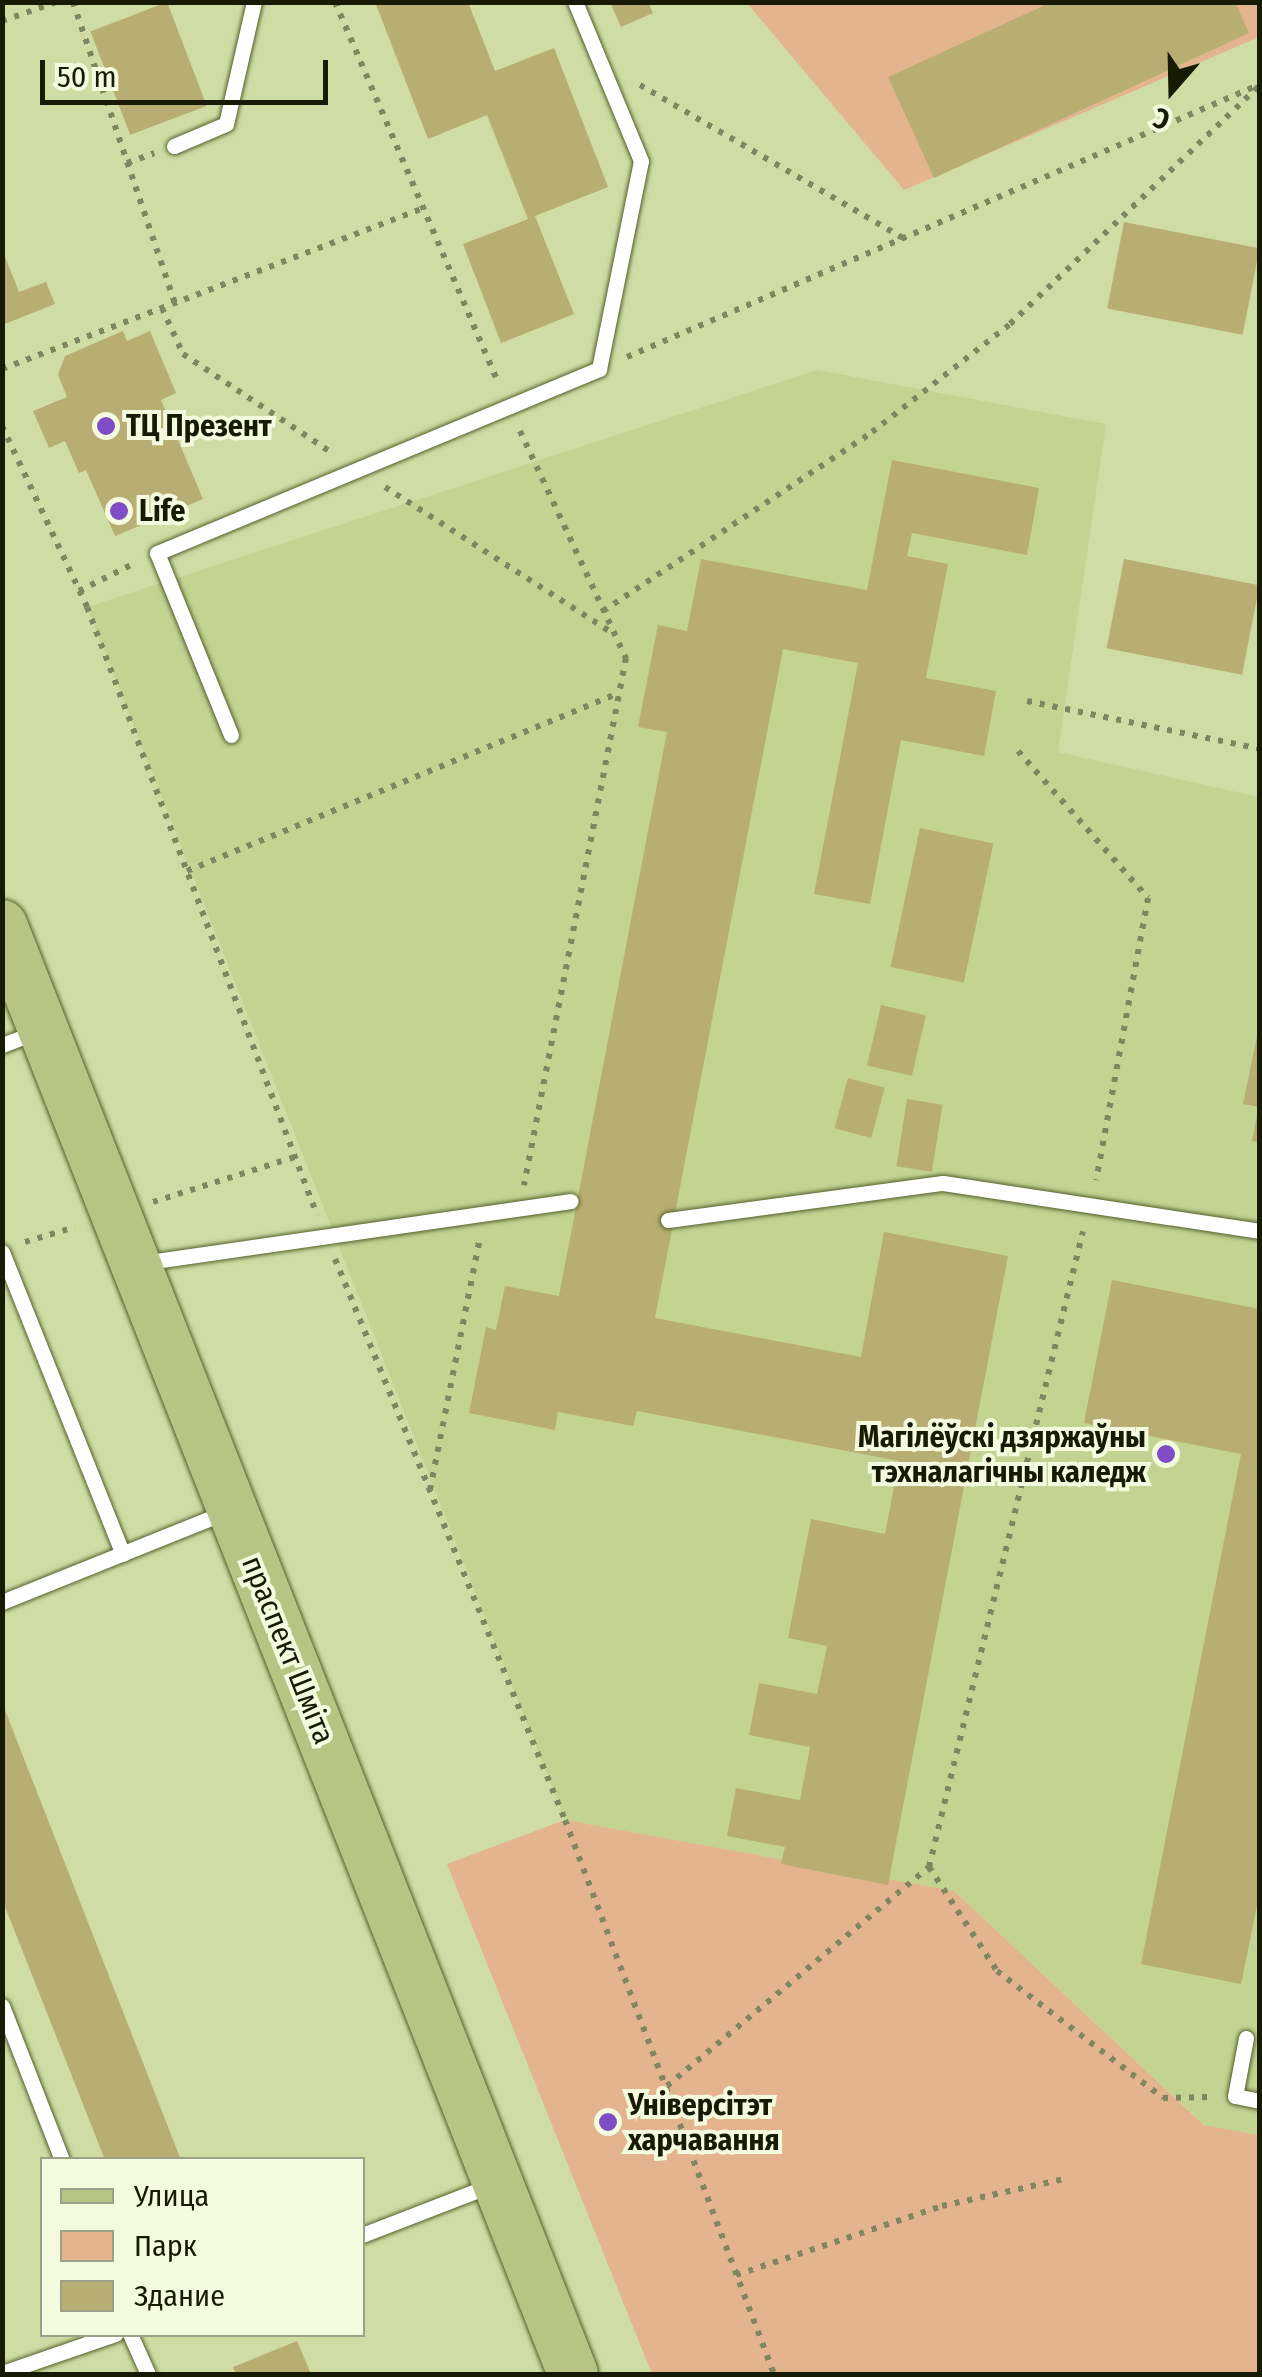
<!DOCTYPE html>
<meta charset="utf-8">
<style>
body{margin:0}
#map{position:relative;width:1262px;height:2377px;overflow:hidden;background:#cfdda4;font-family:"Fira Sans Condensed",sans-serif}
div>[style]{position:absolute}
.built>*{inset:0;background:#c3d392}
.green>*{inset:0;background:#e3b48e}
.building>*{inset:0;background:#b8ae74;transform-origin:0 0}
.path>*{height:6px;margin-top:-3px;transform-origin:0;background:repeating-linear-gradient(90deg,#7e875e 0 5px,transparent 0 13px)}
.roads{filter:drop-shadow(0 0 2px #54602b) drop-shadow(0 0 2px #54602b)}
.service>*{height:15px;margin:-7.5px;padding:0 7.5px;transform-origin:7.5px;border-radius:7.5px;background:#fff}
.primary>*{height:50px;margin:-25px;padding:0 25px;transform-origin:25px;border-radius:25px;background:#b8c484}
.dots>*{width:28px;height:28px;translate:-50% -50%;box-sizing:border-box;border:5px solid #f3fade;border-radius:50%}
span{translate:-50% -50%;white-space:nowrap;text-align:center;line-height:1.15;-webkit-text-stroke:8px #f3fade;paint-order:stroke}
.poi-label{font-size:30px;color:#171b06;font-weight:700}
.left{translate:0 -50%;text-align:left}
.right{translate:-100% -50%;text-align:right}
.street-label{font-size:30px;color:#171b06}
.frame{position:absolute;inset:0;border:5px solid #171b06;pointer-events:none}
.legend{position:absolute;left:40px;top:2157px;width:325px;height:180px;box-sizing:border-box;background:#f3fade;border:2px solid #9ba188;margin:0;padding:12px 18px;list-style:none;font-size:30px;color:#171b06}
.legend li{display:flex;align-items:center;gap:20px;height:50px}
.legend b{width:50px;border:2px solid #9ba188}
.north{position:absolute;left:1122px;top:40px;width:100px;height:100px;-webkit-text-stroke:8px #f3fade;paint-order:stroke;rotate:200deg;font-size:28px;font-weight:700;line-height:40px;text-align:center;color:#171b06}
.north::after{content:'';display:block;margin:auto;width:35px;height:45px;background:#171b06;clip-path:polygon(50% 0,100% 100%,50% 72%,0 100%)}
.scale{position:absolute;left:40px;top:60px;width:288px;height:45px;box-sizing:border-box;border:5px solid #171b06;border-top:0;padding-left:12px;font-size:30px;line-height:35px;white-space:nowrap;color:#171b06;-webkit-text-stroke:8px #f3fade;paint-order:stroke}
</style>
<div id="map">
<div class="built">
<div style="clip-path:polygon(817px 370px,1106px 424px,1058px 752px,1259px 797px,1259px 2135px,1205px 2125px,954px 1891px,565px 1820px,87px 607px)"></div>
</div>
<div class="green">
<div style="clip-path:polygon(747px 3px,1259px 3px,1259px 37px,904px 190px)"></div>
<div style="clip-path:polygon(565px 1820px,954px 1891px,1204px 2125px,1259px 2135px,1259px 2374px,652px 2374px,447px 1864px)"></div>
</div>
<div class="building">
<div style="left:167px;top:2px;width:111px;height:82px;rotate:69deg"></div>
<div style="clip-path:polygon(375px 2px,468px 2px,495px 71px,554px 48px,608px 187px,535px 216px,574px 314px,501px 343px,463px 244px,528px 219px,487px 115px,428px 139px)"></div>
<div style="clip-path:polygon(610px 2px,648px 2px,653px 13px,621px 27px)"></div>
<div style="clip-path:polygon(1052px 2px,1235px 2px,1249px 33px,934px 178px,888px 77px)"></div>
<div style="left:1124px;top:222px;width:138px;height:88px;rotate:11deg"></div>
<div style="clip-path:polygon(2px 249px,19px 292px,46px 282px,55px 304px,2px 325px)"></div>
<div style="clip-path:polygon(123px 331px,127px 341px,150px 331px,176px 393px,161px 400px,203px 499px,115px 536px,86px 470px,79px 473px,65px 441px,49px 448px,33px 411px,67px 397px,58px 375px,65px 356px)"></div>
<div style="clip-path:polygon(892px 460px,1039px 488px,1027px 555px,912px 533px,907px 556px,948px 564px,926px 678px,996px 691px,984px 756px,901px 740px,870px 904px,814px 894px,858px 663px,783px 649px,655px 1318px,861px 1357px,884px 1232px,1008px 1256px,888px 1885px,781px 1864px,785px 1847px,727px 1836px,736px 1788px,800px 1800px,810px 1747px,749px 1735px,759px 1683px,817px 1694px,827px 1646px,788px 1638px,811px 1519px,885px 1534px,899px 1461px,637px 1411px,633px 1426px,558px 1412px,555px 1430px,469px 1413px,486px 1327px,496px 1330px,505px 1286px,559px 1296px,667px 732px,638px 727px,658px 625px,687px 631px,701px 559px,867px 590px)"></div>
<div style="left:1124px;top:559px;width:138px;height:91px;rotate:11deg"></div>
<div style="left:920px;top:828px;width:75px;height:142px;rotate:12deg"></div>
<div style="left:881px;top:1005px;width:46px;height:62px;rotate:13deg"></div>
<div style="clip-path:polygon(1258px 1031px,1260px 1031px,1260px 1107px,1243px 1104px)"></div>
<div style="left:848px;top:1078px;width:38px;height:52px;rotate:15deg"></div>
<div style="left:907px;top:1099px;width:36px;height:68px;rotate:9deg"></div>
<div style="clip-path:polygon(1258px 1110px,1260px 1110px,1260px 1143px,1252px 1141px)"></div>
<div style="clip-path:polygon(1112px 1280px,1260px 1309px,1260px 1891px,1241px 1984px,1141px 1964px,1241px 1454px,1084px 1423px)"></div>
<div style="clip-path:polygon(2px 1706px,3px 1705px,181px 2160px,105px 2160px,2px 1899px)"></div>
<div style="clip-path:polygon(297px 2341px,311px 2374px,236px 2374px,233px 2367px)"></div>
</div>
<div class="path">
<div style="left:73px;top:2px;width:318px;rotate:71.3deg"></div>
<div style="left:335px;top:2px;width:414px;rotate:66.8deg"></div>
<div style="left:2px;top:21px;width:58px;rotate:-19.1deg"></div>
<div style="left:640px;top:85px;width:304px;rotate:30.2deg"></div>
<div style="left:127px;top:163px;width:29px;rotate:-20deg"></div>
<div style="left:162px;top:308px;width:51px;rotate:65.5deg"></div>
<div style="left:183px;top:354px;width:179px;rotate:33.6deg"></div>
<div style="left:627px;top:357px;width:683px;rotate:-23.3deg"></div>
<div style="left:2px;top:369px;width:448px;rotate:-20.9deg"></div>
<div style="left:2px;top:426px;width:200px;rotate:64.8deg"></div>
<div style="left:87px;top:607px;width:650px;rotate:69.28deg"></div>
<div style="left:520px;top:431px;width:251px;rotate:65deg"></div>
<div style="left:626px;top:658px;width:537px;rotate:100.95deg"></div>
<div style="left:385px;top:487px;width:272px;rotate:32.7deg"></div>
<div style="left:79px;top:591px;width:60px;rotate:-26.6deg"></div>
<div style="left:603px;top:611px;width:323px;rotate:-33.6deg"></div>
<div style="left:872px;top:432px;width:175px;rotate:-38deg"></div>
<div style="left:1010px;top:324px;width:346px;rotate:-43.7deg"></div>
<div style="left:1027px;top:701px;width:238px;rotate:11.6deg"></div>
<div style="left:1018px;top:751px;width:196px;rotate:48.5deg"></div>
<div style="left:1148px;top:898px;width:287px;rotate:100.4deg"></div>
<div style="left:187px;top:871px;width:467px;rotate:-22.4deg"></div>
<div style="left:153px;top:1202px;width:149px;rotate:-17.6deg"></div>
<div style="left:25px;top:1242px;width:52px;rotate:-16.7deg"></div>
<div style="left:335px;top:1259px;width:606px;rotate:67.71deg"></div>
<div style="left:565px;top:1820px;width:592px;rotate:69.33deg"></div>
<div style="left:430px;top:1490px;width:258px;rotate:-78.8deg"></div>
<div style="left:929px;top:1867px;width:124px;rotate:56.8deg"></div>
<div style="left:997px;top:1971px;width:209px;rotate:37.4deg"></div>
<div style="left:1163px;top:2098px;width:46px;rotate:-1.2deg"></div>
<div style="left:667px;top:2086px;width:341px;rotate:-39.9deg"></div>
<div style="left:929px;top:1867px;width:654px;rotate:-76.39deg"></div>
<div style="left:736px;top:2275px;width:217px;rotate:-18.5deg"></div>
<div style="left:942px;top:2206px;width:129px;rotate:-12.5deg"></div>
</div>
<div class="roads">
<div class="service">
<div style="left:174px;top:146px;width:56px;rotate:-22.9deg"></div>
<div style="left:226px;top:124px;width:125px;rotate:-77.1deg"></div>
<div style="left:231px;top:735px;width:196px;rotate:-112.1deg"></div>
<div style="left:157px;top:553px;width:479px;rotate:-22.6deg"></div>
<div style="left:599px;top:369px;width:212px;rotate:-78.6deg"></div>
<div style="left:641px;top:161px;width:172px;rotate:-112.5deg"></div>
<div style="left:2px;top:1045px;width:40px;rotate:-21deg"></div>
<div style="left:668px;top:1220px;width:277px;rotate:-7.7deg"></div>
<div style="left:943px;top:1183px;width:321px;rotate:8.6deg"></div>
<div style="left:2px;top:1252px;width:325px;rotate:68.2deg"></div>
<div style="left:141px;top:1263px;width:434px;rotate:-8.2deg"></div>
<div style="left:2px;top:1602px;width:241px;rotate:-21.9deg"></div>
<div style="left:2px;top:2006px;width:165px;rotate:68.7deg"></div>
<div style="left:1246px;top:2038px;width:59px;rotate:100.7deg"></div>
<div style="left:1235px;top:2096px;width:25px;rotate:11deg"></div>
<div style="left:362px;top:2235px;width:136px;rotate:-21.1deg"></div>
<div style="left:130px;top:2334px;width:44px;rotate:65.8deg"></div>
<div style="left:2px;top:2373px;width:120px;rotate:-19deg"></div>
</div>
<div class="primary">
<div style="left:2px;top:925px;width:1557px;rotate:68.49deg"></div>
</div>
</div>
<div class="dots">
<div style="left:106px;top:426px;background:#7f4dc5"></div>
<div style="left:119px;top:511px;background:#7f4dc5"></div>
<div style="left:1166px;top:1454px;background:#7f4dc5"></div>
<div style="left:608px;top:2122px;background:#7f4dc5"></div>
</div>
<div class="poi-label">
<span class="left" style="left:126px;top:426px">ТЦ Презент</span>
<span class="left" style="left:139px;top:511px">Life</span>
<span class="right" style="left:1146px;top:1454px">Магілёўскі дзяржаўны<br>тэхналагічны каледж</span>
<span class="left" style="left:628px;top:2122px">Універсітэт<br>харчавання</span>
</div>
<div class="street-label">
<span style="left:288px;top:1650px;rotate:68deg">праспект Шміта</span>
</div>
<div class="frame"></div>
<ul class="legend">
<li><b style="height:12px;background:#b8c484"></b>Улица</li>
<li><b style="height:28px;background:#e3b48e"></b>Парк</li>
<li><b style="height:28px;background:#b8ae74"></b>Здание</li>
</ul>
<div class="north">С</div>
<div class="scale">50 m</div>
</div>
